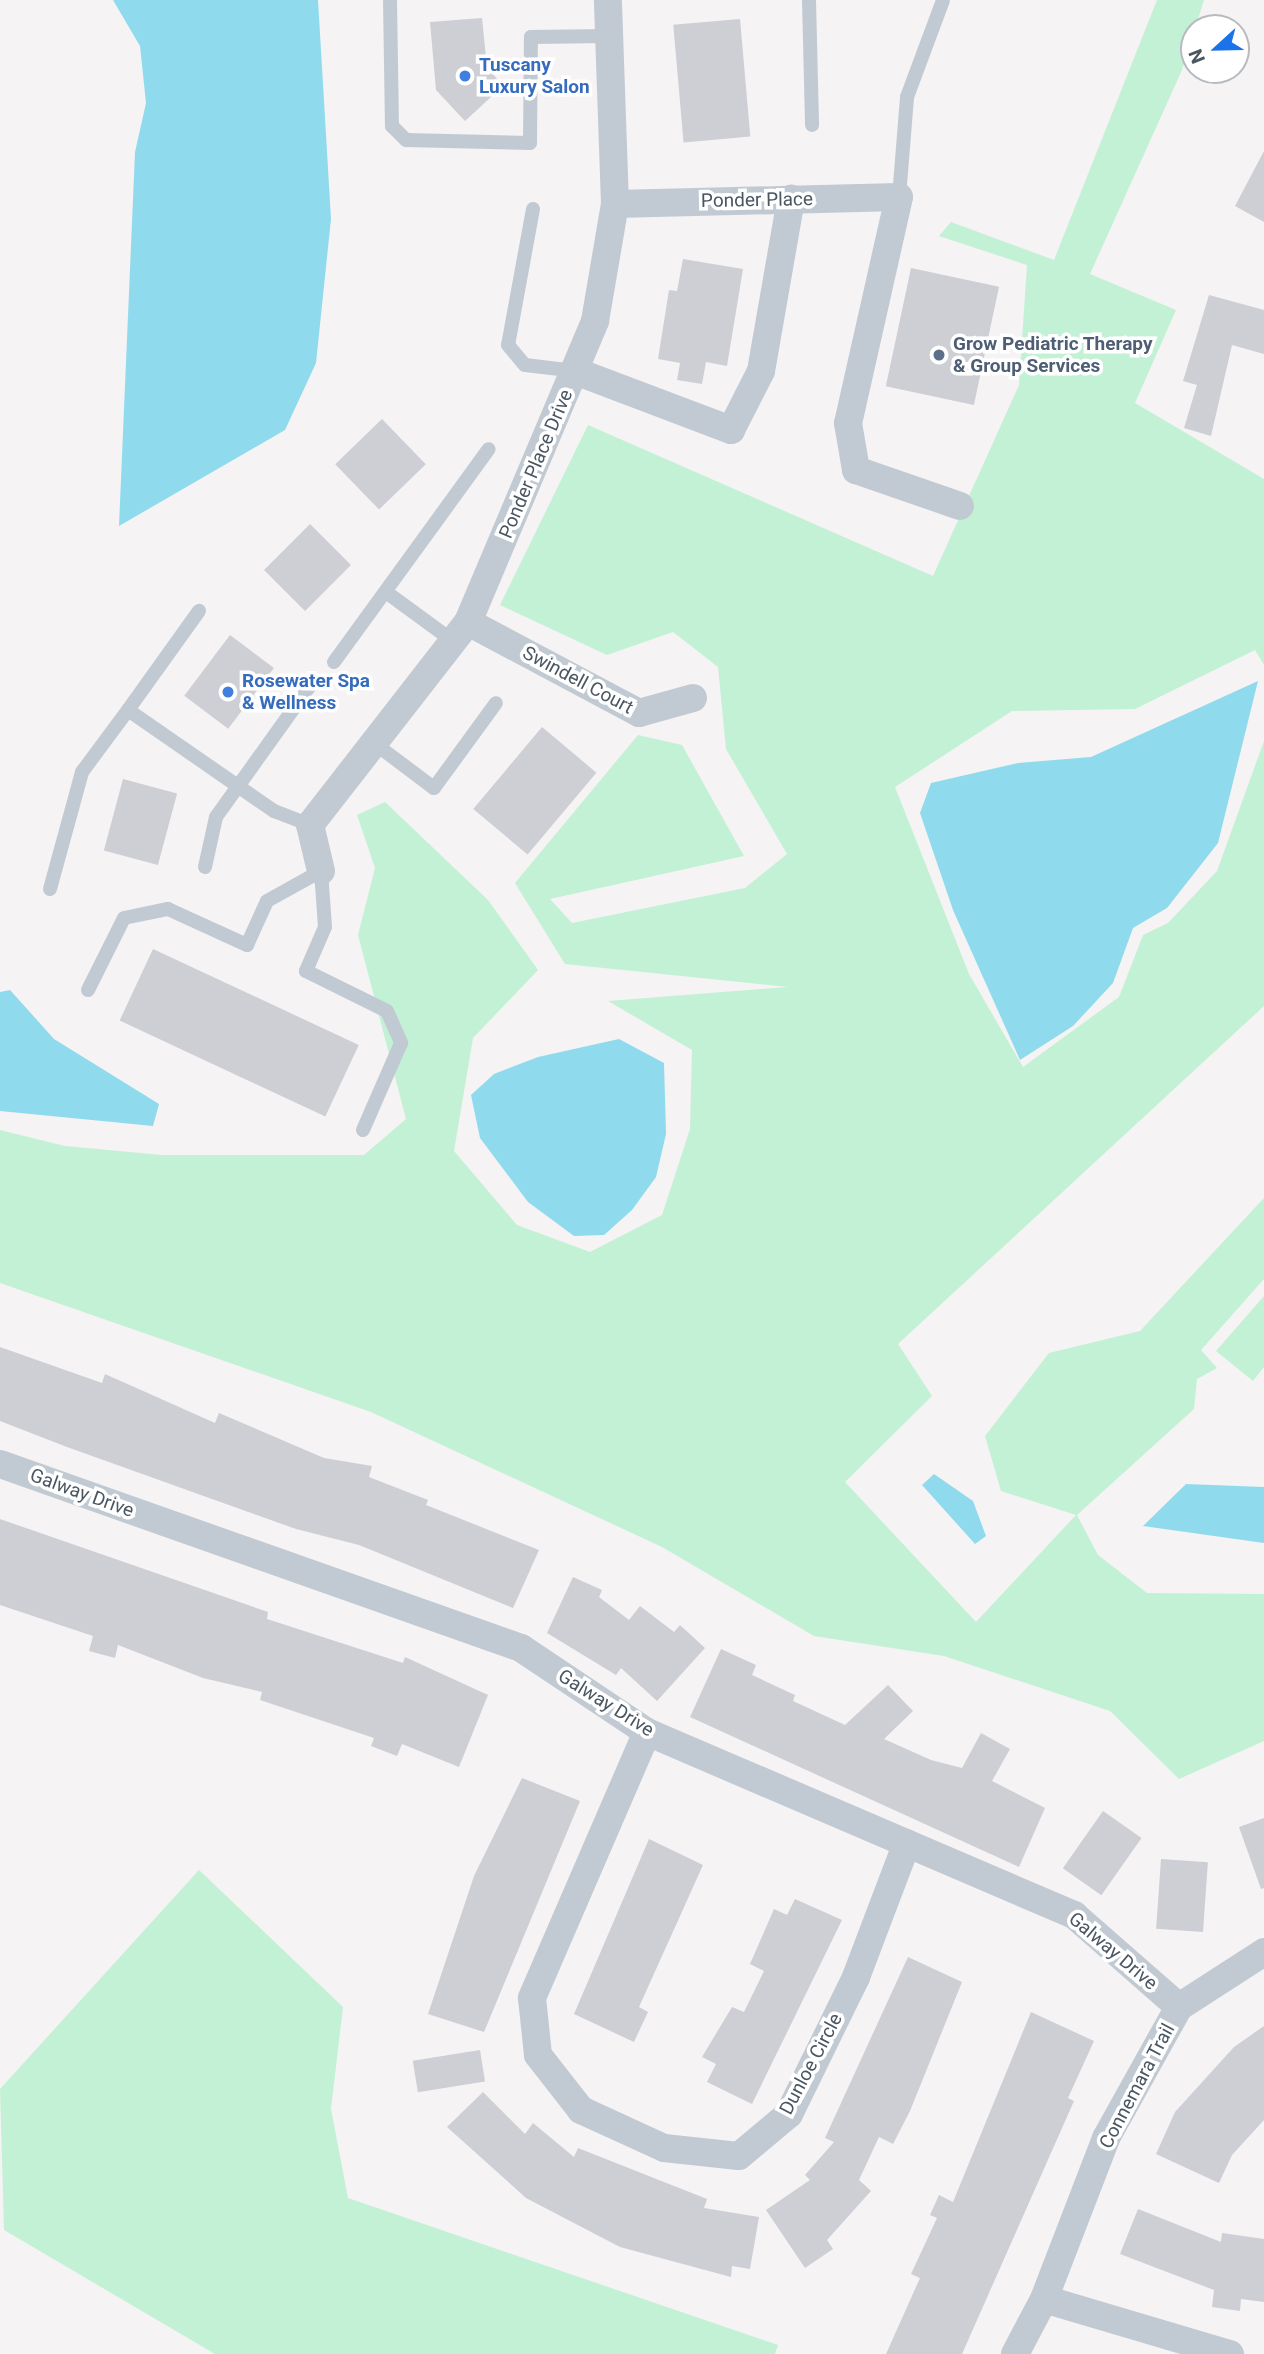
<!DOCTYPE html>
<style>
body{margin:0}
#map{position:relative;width:1264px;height:2354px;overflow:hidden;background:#f5f3f3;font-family:Roboto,sans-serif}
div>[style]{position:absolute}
.green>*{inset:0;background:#c3f1d5}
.water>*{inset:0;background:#90daee}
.building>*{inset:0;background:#cdcfd5;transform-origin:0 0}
.service>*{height:14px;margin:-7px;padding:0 7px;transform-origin:7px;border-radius:7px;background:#c1cad2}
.minor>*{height:28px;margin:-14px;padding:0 14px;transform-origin:14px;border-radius:14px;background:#c1cad2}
.dots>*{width:19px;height:19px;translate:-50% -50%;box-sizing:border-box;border:4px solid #fff;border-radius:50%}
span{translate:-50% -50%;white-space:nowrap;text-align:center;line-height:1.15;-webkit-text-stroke:7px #fff;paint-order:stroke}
.shop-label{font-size:19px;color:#366cbe;font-weight:700}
.left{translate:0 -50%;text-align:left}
.street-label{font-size:19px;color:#4a5661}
.service-label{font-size:19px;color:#4e5e75;font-weight:700}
.north{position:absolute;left:1180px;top:14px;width:70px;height:70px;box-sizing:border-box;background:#fff;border:2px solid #b7bbc0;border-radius:50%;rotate:248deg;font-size:19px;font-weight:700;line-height:28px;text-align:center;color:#4a5661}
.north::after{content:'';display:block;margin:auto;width:24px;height:32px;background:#1a73e8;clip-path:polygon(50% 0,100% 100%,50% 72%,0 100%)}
</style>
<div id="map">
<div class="green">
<div style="clip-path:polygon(1157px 0,1204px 0,1182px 70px,1090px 274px,1176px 310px,1135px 403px,1264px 479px,1264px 665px,1255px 650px,1135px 709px,1012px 711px,895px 787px,969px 974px,1023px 1067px,1119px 997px,1143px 935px,1168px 923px,1217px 871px,1264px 741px,1264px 1006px,898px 1344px,932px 1396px,845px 1482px,976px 1622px,1076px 1515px,1001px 1491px,985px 1436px,1049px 1353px,1140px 1331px,1264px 1198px,1264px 1279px,1201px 1350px,1217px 1368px,1197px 1379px,1194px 1409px,1077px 1515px,1098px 1555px,1147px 1593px,1264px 1594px,1264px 1741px,1179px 1779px,1110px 1711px,944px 1656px,814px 1636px,662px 1547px,371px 1412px,0 1283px,0 1130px,65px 1146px,162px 1155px,364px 1155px,406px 1119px,358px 935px,375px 868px,357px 815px,385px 802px,488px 900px,538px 970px,473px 1038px,454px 1151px,517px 1225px,590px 1252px,662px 1215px,690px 1129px,692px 1050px,608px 1001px,788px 987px,565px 964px,515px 883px,638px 735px,682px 745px,744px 856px,550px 899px,572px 923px,745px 888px,787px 854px,726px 749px,718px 667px,673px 632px,607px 655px,500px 605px,588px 425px,933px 576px,1019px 385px,1027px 265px,939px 236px,951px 222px,1054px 260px)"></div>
<div style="clip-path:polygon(1264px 1296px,1264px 1367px,1253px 1381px,1216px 1351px)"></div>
<div style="clip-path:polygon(199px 1870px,343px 2007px,331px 2109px,348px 2198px,778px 2345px,775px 2354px,215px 2354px,4px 2230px,0 2089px)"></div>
</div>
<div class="water">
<div style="clip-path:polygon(113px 0,318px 0,331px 219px,316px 363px,285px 430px,119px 526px,135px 152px,146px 103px,140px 46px)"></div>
<div style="clip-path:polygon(1258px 681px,1218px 843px,1167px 908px,1133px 928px,1113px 983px,1073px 1026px,1020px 1060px,953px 910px,920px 813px,931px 783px,1018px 763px,1091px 757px)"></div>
<div style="clip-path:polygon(10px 990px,54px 1039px,159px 1104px,153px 1126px,0 1111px,0 992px)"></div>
<div style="clip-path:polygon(619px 1039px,664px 1063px,666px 1134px,656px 1177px,632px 1210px,604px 1235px,574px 1236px,528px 1202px,480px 1138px,471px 1095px,494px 1074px,538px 1057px)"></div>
<div style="clip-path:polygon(934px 1474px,973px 1501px,986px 1536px,975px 1544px,922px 1485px)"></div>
<div style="clip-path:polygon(1186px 1484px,1264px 1487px,1264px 1543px,1143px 1526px)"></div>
</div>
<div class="building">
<div style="clip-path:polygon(482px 18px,487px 67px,503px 86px,465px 121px,436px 90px,430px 22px)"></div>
<div style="left:740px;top:19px;width:118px;height:67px;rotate:85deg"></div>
<div style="clip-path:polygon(1264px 151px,1264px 222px,1235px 206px)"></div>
<div style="clip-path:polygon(683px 259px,743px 269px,727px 366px,706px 362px,702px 384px,677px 380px,680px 363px,658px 359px,669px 290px,677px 291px)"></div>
<div style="left:911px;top:268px;width:90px;height:121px;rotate:12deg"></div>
<div style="clip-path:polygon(1209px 295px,1264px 310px,1264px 354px,1232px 345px,1211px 436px,1184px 428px,1197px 385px,1183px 381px)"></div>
<div style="left:382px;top:419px;width:63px;height:65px;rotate:46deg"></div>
<div style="left:310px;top:524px;width:58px;height:65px;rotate:45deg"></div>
<div style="left:230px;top:635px;width:55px;height:76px;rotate:37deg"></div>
<div style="left:542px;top:727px;width:71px;height:107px;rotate:40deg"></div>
<div style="left:123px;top:779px;width:56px;height:74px;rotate:15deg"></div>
<div style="left:153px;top:949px;width:227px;height:79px;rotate:25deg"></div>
<div style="clip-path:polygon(0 1347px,102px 1383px,105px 1374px,215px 1423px,219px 1413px,324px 1458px,372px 1466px,369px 1477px,428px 1500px,426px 1505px,539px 1550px,513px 1608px,359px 1545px,296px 1529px,67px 1447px,0 1421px)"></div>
<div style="clip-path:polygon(0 1519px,268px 1612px,267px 1619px,403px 1663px,405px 1657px,488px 1695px,459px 1767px,402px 1744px,397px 1756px,371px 1746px,374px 1738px,260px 1700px,262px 1692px,203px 1678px,118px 1645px,115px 1658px,89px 1651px,93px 1636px,0 1605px)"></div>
<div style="clip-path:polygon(573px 1577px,602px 1590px,599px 1597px,629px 1620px,640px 1606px,674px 1632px,680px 1625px,705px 1648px,657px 1701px,621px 1668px,616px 1675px,547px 1633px)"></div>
<div style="clip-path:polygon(721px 1649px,756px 1665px,752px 1675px,795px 1695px,793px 1701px,845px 1725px,888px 1685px,913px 1711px,884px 1739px,931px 1760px,962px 1768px,981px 1733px,1010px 1749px,992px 1781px,1045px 1808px,1019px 1867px,690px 1717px)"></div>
<div style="clip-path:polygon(522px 1778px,580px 1801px,484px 2032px,428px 2014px,474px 1876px)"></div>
<div style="left:1103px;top:1811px;width:47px;height:70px;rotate:35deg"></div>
<div style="clip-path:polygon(1264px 1818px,1264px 1888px,1261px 1889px,1239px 1827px)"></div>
<div style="clip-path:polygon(649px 1839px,703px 1865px,639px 2007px,648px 2012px,634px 2042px,574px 2014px)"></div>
<div style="left:1161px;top:1859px;width:47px;height:70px;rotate:4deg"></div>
<div style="clip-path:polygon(795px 1899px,842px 1920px,752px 2104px,707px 2082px,716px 2064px,702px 2057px,732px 2007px,744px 2012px,764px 1971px,750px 1964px,774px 1909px,787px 1915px)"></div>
<div style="clip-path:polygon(908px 1957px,962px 1982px,910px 2111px,893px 2144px,879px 2137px,859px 2180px,871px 2191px,827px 2240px,833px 2249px,805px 2268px,766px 2210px,810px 2180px,805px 2175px,834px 2142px,825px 2138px)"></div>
<div style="clip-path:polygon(1031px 2012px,1094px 2041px,1068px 2098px,1074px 2101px,962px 2354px,886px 2354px,920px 2278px,911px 2274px,937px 2218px,930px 2215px,939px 2195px,953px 2202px)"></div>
<div style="clip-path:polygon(1264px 2026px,1264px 2120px,1232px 2155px,1219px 2183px,1156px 2154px,1175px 2112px,1234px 2047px)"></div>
<div style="left:480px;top:2050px;width:32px;height:68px;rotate:81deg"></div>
<div style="clip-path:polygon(483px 2092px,525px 2134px,533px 2123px,574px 2157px,578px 2148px,707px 2199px,704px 2208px,759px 2217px,750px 2269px,732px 2266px,731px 2277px,620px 2247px,526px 2198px,447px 2127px)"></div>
<div style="clip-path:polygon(1138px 2209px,1221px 2242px,1222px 2233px,1264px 2239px,1264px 2302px,1241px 2299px,1240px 2311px,1212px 2307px,1214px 2290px,1120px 2254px)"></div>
</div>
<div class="service">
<div style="left:390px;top:0;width:126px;rotate:89.1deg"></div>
<div style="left:392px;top:126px;width:20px;rotate:45deg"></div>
<div style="left:406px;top:140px;width:124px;rotate:1.4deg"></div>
<div style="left:530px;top:143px;width:106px;rotate:-89.5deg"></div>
<div style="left:531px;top:37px;width:78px;rotate:-0.7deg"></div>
<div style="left:809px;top:0;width:125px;rotate:88.6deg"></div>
<div style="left:899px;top:197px;width:100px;rotate:-85.4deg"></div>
<div style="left:907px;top:97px;width:103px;rotate:-69.6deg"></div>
<div style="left:533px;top:209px;width:138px;rotate:100.4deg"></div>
<div style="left:508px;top:345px;width:26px;rotate:50deg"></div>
<div style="left:525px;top:365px;width:50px;rotate:6.8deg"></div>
<div style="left:386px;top:592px;width:83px;rotate:36.2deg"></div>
<div style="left:334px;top:662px;width:263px;rotate:-54deg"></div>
<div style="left:128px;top:710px;width:122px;rotate:-54.4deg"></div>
<div style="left:374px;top:743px;width:75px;rotate:36.9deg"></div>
<div style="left:434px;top:788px;width:105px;rotate:-53.9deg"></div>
<div style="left:205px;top:867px;width:51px;rotate:-77.6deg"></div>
<div style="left:216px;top:817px;width:168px;rotate:-54.4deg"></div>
<div style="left:50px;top:889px;width:121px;rotate:-74.7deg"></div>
<div style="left:82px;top:772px;width:77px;rotate:-53.4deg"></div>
<div style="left:128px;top:710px;width:178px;rotate:34.7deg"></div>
<div style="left:274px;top:811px;width:39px;rotate:21deg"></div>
<div style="left:88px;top:990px;width:80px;rotate:-63.4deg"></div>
<div style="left:124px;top:918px;width:45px;rotate:-11.6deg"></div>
<div style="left:168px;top:909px;width:87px;rotate:24.5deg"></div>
<div style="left:247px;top:945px;width:48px;rotate:-65.6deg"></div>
<div style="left:267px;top:901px;width:62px;rotate:-29.1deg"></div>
<div style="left:321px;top:871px;width:56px;rotate:85.9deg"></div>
<div style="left:325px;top:927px;width:48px;rotate:113.4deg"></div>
<div style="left:306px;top:971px;width:90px;rotate:26.3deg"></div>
<div style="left:387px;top:1011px;width:35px;rotate:66deg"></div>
<div style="left:401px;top:1043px;width:95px;rotate:113.6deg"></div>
</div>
<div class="minor">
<div style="left:615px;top:204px;width:284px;rotate:-1.4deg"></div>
<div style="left:899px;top:197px;width:232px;rotate:102.7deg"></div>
<div style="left:848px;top:423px;width:48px;rotate:80.3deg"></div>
<div style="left:856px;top:470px;width:110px;rotate:19.1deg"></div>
<div style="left:575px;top:371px;width:167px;rotate:20.7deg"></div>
<div style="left:731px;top:430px;width:66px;rotate:-63deg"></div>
<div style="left:761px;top:371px;width:175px;rotate:-80.1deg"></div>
<div style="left:468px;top:622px;width:194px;rotate:28deg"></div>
<div style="left:639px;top:713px;width:56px;rotate:-15.5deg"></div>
<div style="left:321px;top:871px;width:47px;rotate:-103.4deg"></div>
<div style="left:310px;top:825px;width:257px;rotate:-52.1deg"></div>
<div style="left:468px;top:622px;width:327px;rotate:-67.1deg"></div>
<div style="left:595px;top:321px;width:119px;rotate:-80.3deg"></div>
<div style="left:615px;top:204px;width:204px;rotate:-92deg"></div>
<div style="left:0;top:1464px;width:553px;rotate:19.45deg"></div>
<div style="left:521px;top:1648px;width:151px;rotate:33.7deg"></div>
<div style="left:647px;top:1732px;width:465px;rotate:23.2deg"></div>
<div style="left:1074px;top:1915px;width:140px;rotate:41.2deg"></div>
<div style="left:647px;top:1732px;width:290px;rotate:113.4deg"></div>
<div style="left:532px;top:1998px;width:57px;rotate:84deg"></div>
<div style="left:538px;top:2055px;width:70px;rotate:52deg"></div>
<div style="left:581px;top:2110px;width:91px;rotate:24.6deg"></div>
<div style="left:664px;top:2148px;width:75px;rotate:6.1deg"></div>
<div style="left:739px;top:2156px;width:65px;rotate:-40deg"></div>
<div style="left:789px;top:2114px;width:153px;rotate:-63.9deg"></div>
<div style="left:856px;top:1977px;width:143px;rotate:-69.2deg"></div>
<div style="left:1044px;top:2299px;width:194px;rotate:16.5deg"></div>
<div style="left:1015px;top:2354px;width:62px;rotate:-62.2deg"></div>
<div style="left:1044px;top:2299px;width:173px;rotate:-68.9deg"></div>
<div style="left:1106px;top:2138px;width:150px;rotate:-60.9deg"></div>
<div style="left:1179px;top:2007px;width:101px;rotate:-32.9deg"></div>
</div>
<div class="dots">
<div style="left:465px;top:76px;background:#3f7fe0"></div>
<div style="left:939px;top:355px;background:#5c6f8a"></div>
<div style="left:228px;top:692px;background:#3f7fe0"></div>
</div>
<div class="shop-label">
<span class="left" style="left:479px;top:76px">Tuscany<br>Luxury Salon</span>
<span class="left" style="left:242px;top:692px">Rosewater Spa<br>&amp; Wellness</span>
</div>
<div class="street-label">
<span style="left:757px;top:200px;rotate:-1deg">Ponder Place</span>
<span style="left:536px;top:464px;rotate:-67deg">Ponder Place Drive</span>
<span style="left:578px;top:680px;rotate:28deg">Swindell Court</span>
<span style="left:82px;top:1493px;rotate:20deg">Galway Drive</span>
<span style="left:606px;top:1703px;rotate:32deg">Galway Drive</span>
<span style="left:1113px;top:1951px;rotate:40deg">Galway Drive</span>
<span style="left:811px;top:2064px;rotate:-62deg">Dunloe Circle</span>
<span style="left:1137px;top:2086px;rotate:-62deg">Connemara Trail</span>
</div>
<div class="service-label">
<span class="left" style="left:953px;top:355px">Grow Pediatric Therapy<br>&amp; Group Services</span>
</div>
<div class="north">N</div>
</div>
